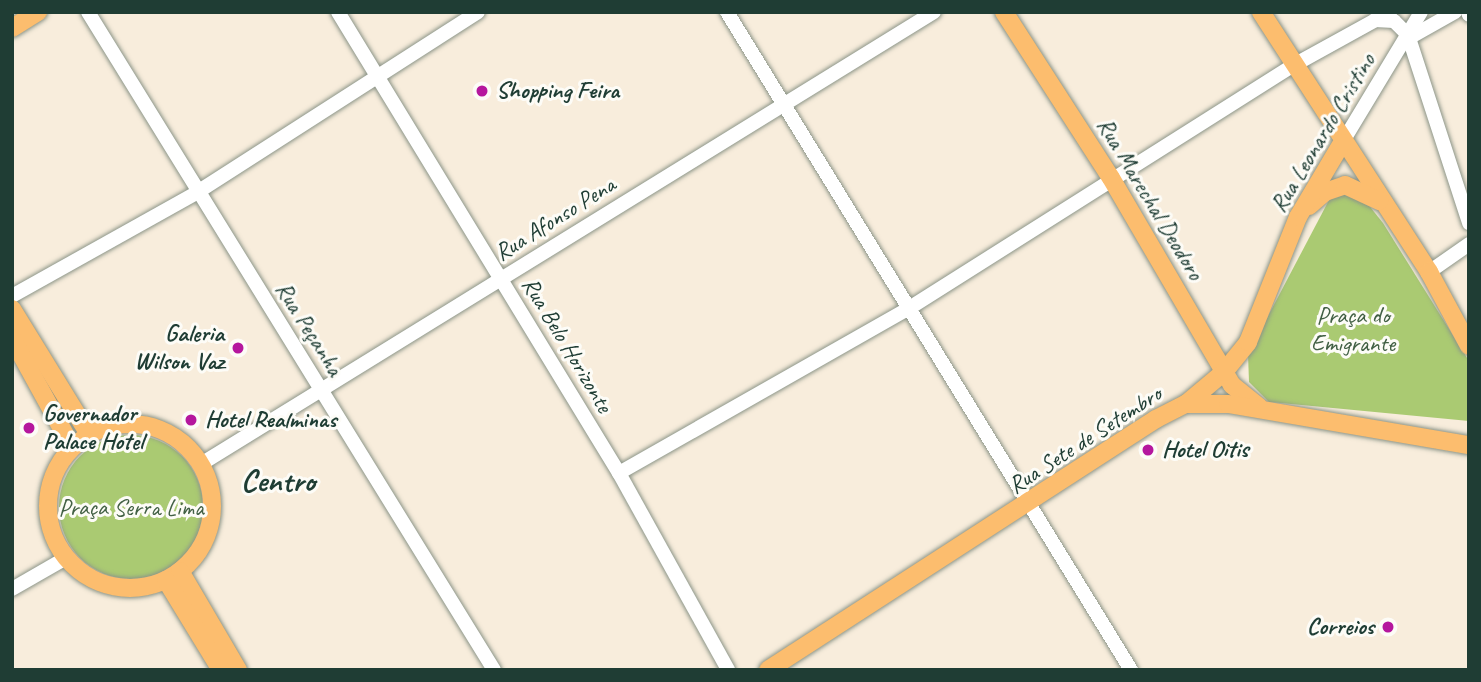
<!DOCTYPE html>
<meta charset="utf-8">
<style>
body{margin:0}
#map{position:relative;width:1481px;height:682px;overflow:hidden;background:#f8eddc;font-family:Caveat,sans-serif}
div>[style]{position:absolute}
.green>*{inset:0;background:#aaca72}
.round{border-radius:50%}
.roads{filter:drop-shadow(0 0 2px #8c9588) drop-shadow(0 0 2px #8c9588)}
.minor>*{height:14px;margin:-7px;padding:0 7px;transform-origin:7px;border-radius:7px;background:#fff}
.major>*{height:18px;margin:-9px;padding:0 9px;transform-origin:9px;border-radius:9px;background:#fcbd6e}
.major>.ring{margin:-9px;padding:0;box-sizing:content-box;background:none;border:18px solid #fcbd6e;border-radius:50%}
.dots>*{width:19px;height:19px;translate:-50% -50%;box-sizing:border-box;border:4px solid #fdfcf7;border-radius:50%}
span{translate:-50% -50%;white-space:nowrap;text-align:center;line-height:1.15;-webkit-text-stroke:6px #fdfcf7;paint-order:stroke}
.poi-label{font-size:24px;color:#1f3d34;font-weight:700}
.left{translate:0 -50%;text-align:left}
.right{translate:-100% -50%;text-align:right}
.street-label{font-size:24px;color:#1f3d34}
.park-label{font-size:24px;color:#426044}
.district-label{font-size:32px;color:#1f3d34;font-weight:700}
.frame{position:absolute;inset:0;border:14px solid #1f3d34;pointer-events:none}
</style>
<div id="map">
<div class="green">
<div style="clip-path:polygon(1350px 192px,1367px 203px,1383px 223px,1469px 361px,1469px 421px,1269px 402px,1249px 382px,1248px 354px,1328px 202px,1333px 195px)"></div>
<div class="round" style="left:59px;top:435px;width:144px;height:144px"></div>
</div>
<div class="roads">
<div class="minor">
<div style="left:88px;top:12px;width:773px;rotate:58.32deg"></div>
<div style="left:338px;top:12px;width:540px;rotate:58.64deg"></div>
<div style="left:619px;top:473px;width:225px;rotate:61deg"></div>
<div style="left:727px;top:12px;width:772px;rotate:58.45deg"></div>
<div style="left:1468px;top:12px;width:3px;rotate:72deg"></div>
<div style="left:1375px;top:20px;width:19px;rotate:3deg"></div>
<div style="left:1394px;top:21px;width:20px;rotate:45deg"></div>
<div style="left:1408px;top:35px;width:198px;rotate:72deg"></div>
<div style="left:1409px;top:38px;width:53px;rotate:-29.5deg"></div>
<div style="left:1342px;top:143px;width:153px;rotate:-58.9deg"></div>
<div style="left:1429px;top:272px;width:49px;rotate:-35deg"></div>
<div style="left:12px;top:296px;width:211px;rotate:-29.2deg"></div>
<div style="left:196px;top:193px;width:335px;rotate:-32.7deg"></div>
<div style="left:201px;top:464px;width:861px;rotate:-31.66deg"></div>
<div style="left:619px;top:473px;width:336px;rotate:-29.6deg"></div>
<div style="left:911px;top:307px;width:453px;rotate:-32.3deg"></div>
<div style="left:1294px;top:65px;width:110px;rotate:-28.9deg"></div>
<div style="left:12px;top:589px;width:62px;rotate:-29.9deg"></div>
</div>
<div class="major">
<div style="left:1004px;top:12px;width:197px;rotate:57.2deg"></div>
<div style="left:1111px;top:178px;width:240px;rotate:59.7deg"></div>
<div style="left:1232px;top:385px;width:35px;rotate:39deg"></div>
<div style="left:1261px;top:12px;width:310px;rotate:57.1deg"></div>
<div style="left:1429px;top:272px;width:84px;rotate:61.6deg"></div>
<div style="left:12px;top:28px;width:31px;rotate:-32deg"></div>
<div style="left:1309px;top:206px;width:21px;rotate:-41deg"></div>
<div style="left:1325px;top:192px;width:21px;rotate:-19deg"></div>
<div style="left:1345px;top:185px;width:38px;rotate:25deg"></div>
<div style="left:12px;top:309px;width:147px;rotate:58.4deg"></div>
<div style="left:12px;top:338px;width:124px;rotate:61.2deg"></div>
<div style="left:1186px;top:404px;width:50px;rotate:-40.1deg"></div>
<div style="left:1224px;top:372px;width:38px;rotate:-51deg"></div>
<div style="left:1248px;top:342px;width:135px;rotate:-68.2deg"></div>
<div style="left:1298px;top:217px;width:86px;rotate:-59.3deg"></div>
<div class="ring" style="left:48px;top:424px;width:146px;height:146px"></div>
<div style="left:180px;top:571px;width:115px;rotate:59.6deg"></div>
<div style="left:166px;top:580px;width:105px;rotate:58.6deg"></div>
<div style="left:768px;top:670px;width:462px;rotate:-32.9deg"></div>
<div style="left:1156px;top:419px;width:34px;rotate:-27deg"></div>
<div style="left:1186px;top:404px;width:42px"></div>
<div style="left:1228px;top:404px;width:244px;rotate:9.7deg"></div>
</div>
</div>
<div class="dots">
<div style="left:482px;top:91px;background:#b5179e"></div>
<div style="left:238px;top:348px;background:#b5179e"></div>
<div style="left:191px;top:420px;background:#b5179e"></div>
<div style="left:29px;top:428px;background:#b5179e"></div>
<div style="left:1148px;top:450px;background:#b5179e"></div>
<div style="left:1388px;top:627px;background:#b5179e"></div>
</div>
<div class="poi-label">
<span class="left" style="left:496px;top:91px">Shopping Feira</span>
<span class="right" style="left:224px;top:348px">Galeria<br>Wilson Vaz</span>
<span class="left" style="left:43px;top:428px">Governador<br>Palace Hotel</span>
<span class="left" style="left:205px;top:420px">Hotel Realminas</span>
<span class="left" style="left:1162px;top:450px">Hotel Oitis</span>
<span class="right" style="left:1374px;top:627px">Correios</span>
</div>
<div class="street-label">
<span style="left:1323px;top:133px;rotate:-59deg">Rua Leonardo Cristino</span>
<span style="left:1150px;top:199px;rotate:59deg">Rua Marechal Deodoro</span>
<span style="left:555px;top:219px;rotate:-32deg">Rua Afonso Pena</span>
<span style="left:309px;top:329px;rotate:58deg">Rua Peçanha</span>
<span style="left:567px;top:345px;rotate:59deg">Rua Belo Horizonte</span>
<span style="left:1085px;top:440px;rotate:-33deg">Rua Sete de Setembro</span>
</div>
<div class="park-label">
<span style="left:1353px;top:330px">Praça do<br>Emigrante</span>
<span style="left:131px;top:508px">Praça Serra Lima</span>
</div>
<div class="district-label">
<span style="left:278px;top:481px">Centro</span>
</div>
<div class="frame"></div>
</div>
